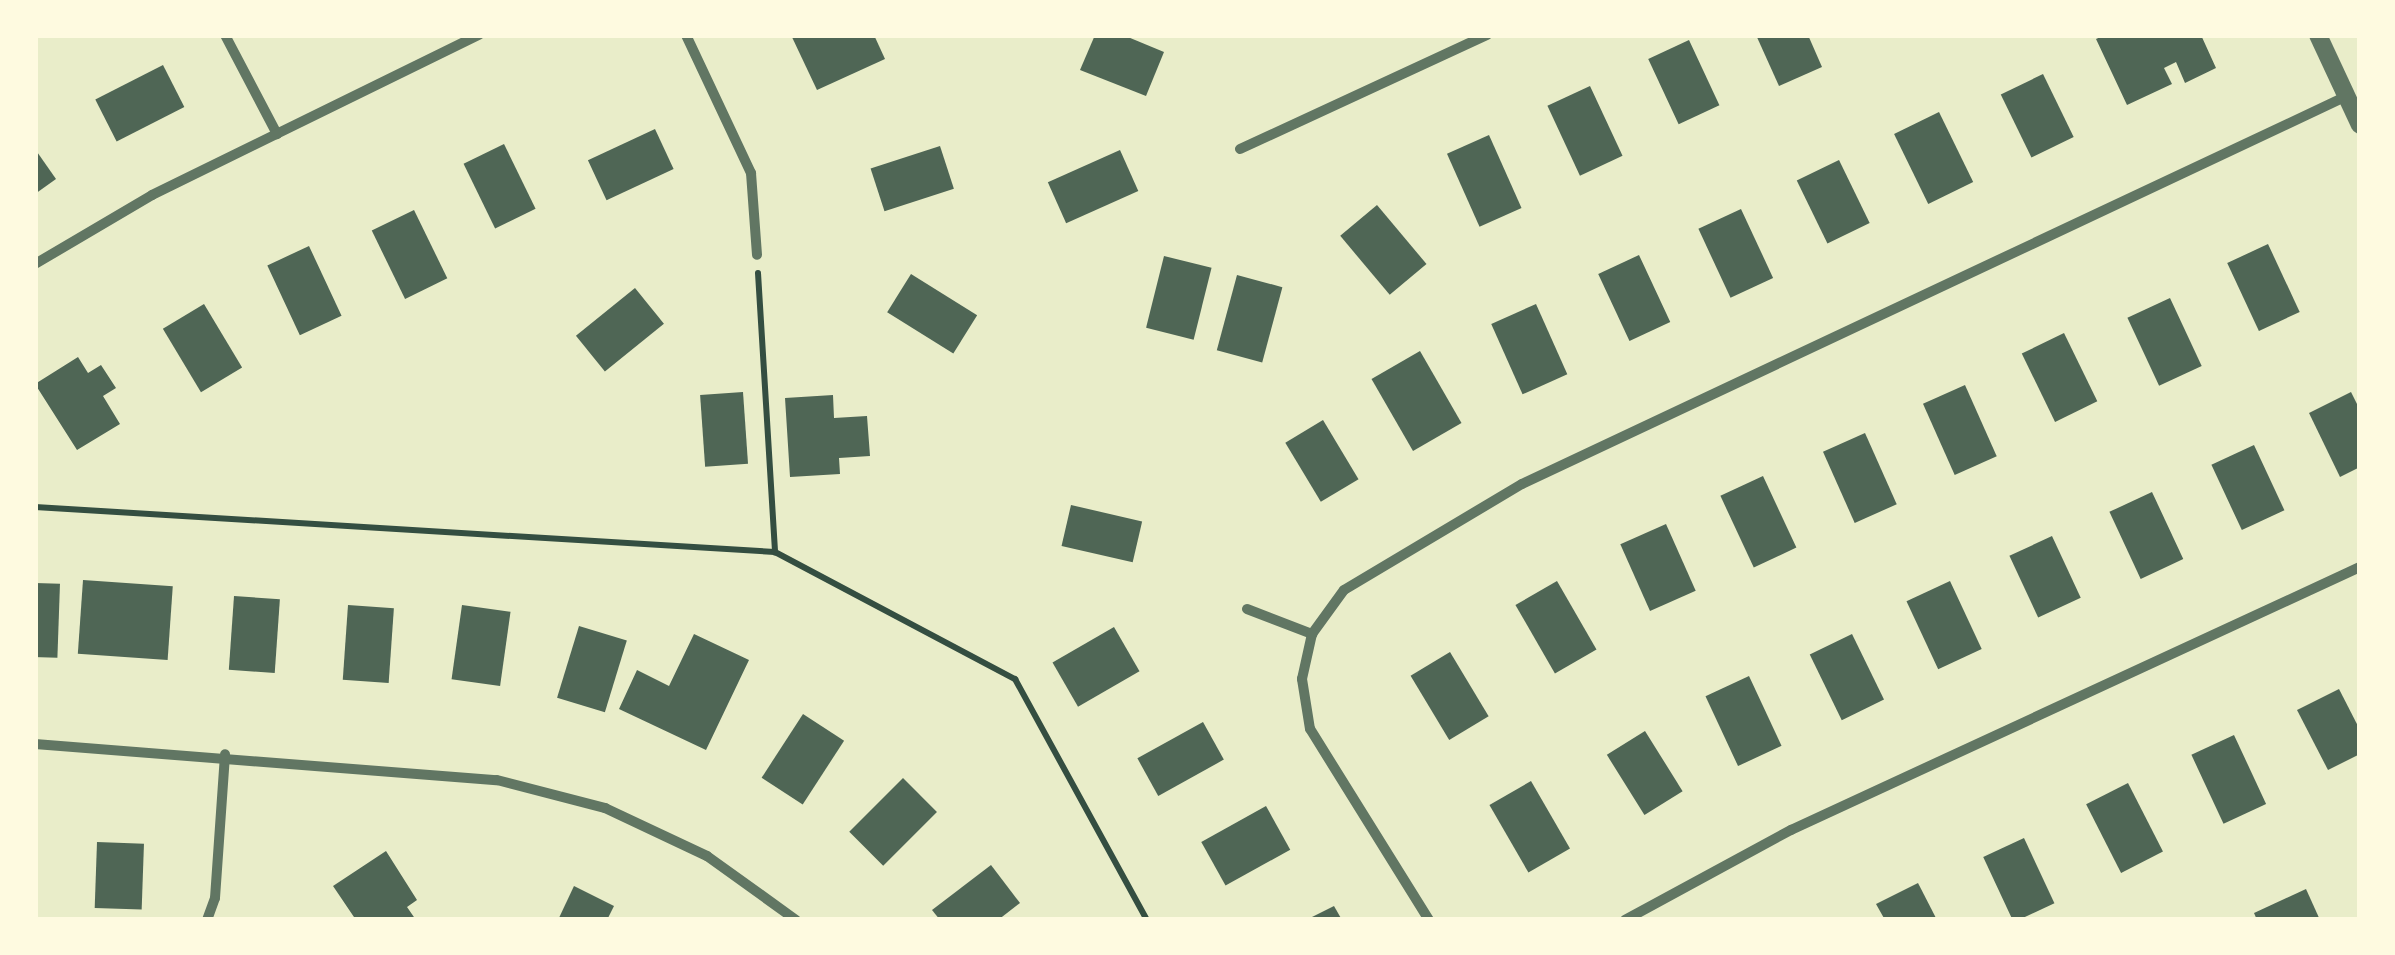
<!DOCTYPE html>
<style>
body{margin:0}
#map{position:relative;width:2395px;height:955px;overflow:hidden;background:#e9edc9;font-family:"DM Sans",sans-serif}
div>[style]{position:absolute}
.building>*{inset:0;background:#4f6655;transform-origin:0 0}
.path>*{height:6px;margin:-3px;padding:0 3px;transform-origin:3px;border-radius:3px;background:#344e41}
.minor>*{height:10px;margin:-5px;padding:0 5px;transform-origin:5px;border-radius:5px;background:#617663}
.tertiary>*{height:18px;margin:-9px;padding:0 9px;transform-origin:9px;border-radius:9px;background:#617663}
span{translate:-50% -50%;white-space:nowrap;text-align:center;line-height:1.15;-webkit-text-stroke:8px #fefae0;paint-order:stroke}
.frame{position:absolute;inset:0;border:38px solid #fefae0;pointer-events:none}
</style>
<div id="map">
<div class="building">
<div style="clip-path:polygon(791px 35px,874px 35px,885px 59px,817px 90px)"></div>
<div style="clip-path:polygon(1095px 35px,1123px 35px,1164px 52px,1146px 96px,1080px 70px)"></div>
<div style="clip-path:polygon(1756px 35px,1808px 35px,1822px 67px,1779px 86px)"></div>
<div style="clip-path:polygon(2105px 35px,2201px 35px,2216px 68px,2185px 83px,2176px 62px,2164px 68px,2172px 84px,2127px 105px,2096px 39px)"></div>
<div style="left:1689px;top:40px;width:72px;height:45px;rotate:65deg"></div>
<div style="left:163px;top:65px;width:47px;height:76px;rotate:63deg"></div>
<div style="left:2043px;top:74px;width:70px;height:47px;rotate:64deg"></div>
<div style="left:1590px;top:86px;width:77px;height:47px;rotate:65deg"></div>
<div style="left:1939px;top:112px;width:78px;height:50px;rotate:64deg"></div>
<div style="left:655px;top:129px;width:44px;height:74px;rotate:65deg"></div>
<div style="left:1489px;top:135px;width:80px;height:46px;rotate:66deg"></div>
<div style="left:504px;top:144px;width:72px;height:45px;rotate:64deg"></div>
<div style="left:940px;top:146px;width:45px;height:73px;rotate:72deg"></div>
<div style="clip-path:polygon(35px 149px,56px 179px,35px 194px)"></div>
<div style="left:1120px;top:150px;width:45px;height:79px;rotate:66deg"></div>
<div style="left:1839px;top:160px;width:70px;height:47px;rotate:64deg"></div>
<div style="left:1377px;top:205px;width:77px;height:48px;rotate:50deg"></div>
<div style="left:1741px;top:209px;width:76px;height:47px;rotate:65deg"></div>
<div style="left:414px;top:210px;width:76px;height:47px;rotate:64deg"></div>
<div style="left:2268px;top:244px;width:75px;height:45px;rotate:65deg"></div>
<div style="left:309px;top:246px;width:77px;height:46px;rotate:65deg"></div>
<div style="left:1639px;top:255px;width:74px;height:45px;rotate:65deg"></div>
<div style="left:1164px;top:256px;width:49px;height:74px;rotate:14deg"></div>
<div style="left:911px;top:274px;width:78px;height:45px;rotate:32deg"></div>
<div style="left:1237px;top:275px;width:47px;height:78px;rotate:15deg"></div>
<div style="left:635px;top:288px;width:46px;height:76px;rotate:51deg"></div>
<div style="left:2170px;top:298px;width:75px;height:47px;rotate:65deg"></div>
<div style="left:204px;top:304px;width:74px;height:48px;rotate:59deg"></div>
<div style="left:1536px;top:304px;width:77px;height:49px;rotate:66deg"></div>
<div style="left:2064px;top:333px;width:76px;height:47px;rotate:64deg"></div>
<div style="left:1420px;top:351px;width:83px;height:56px;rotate:60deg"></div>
<div style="clip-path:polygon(78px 357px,88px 373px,101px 365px,116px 388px,103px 396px,120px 424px,77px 450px,35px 384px)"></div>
<div style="left:1965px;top:385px;width:78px;height:46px;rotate:66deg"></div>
<div style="left:743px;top:392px;width:72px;height:43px;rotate:86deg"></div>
<div style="clip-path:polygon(2351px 392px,2360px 410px,2360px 467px,2340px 477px,2309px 413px)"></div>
<div style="clip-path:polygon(833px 395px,834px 418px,867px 416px,870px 456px,839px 458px,840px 474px,790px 477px,785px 398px)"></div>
<div style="left:1323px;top:420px;width:69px;height:44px;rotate:59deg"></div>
<div style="left:1865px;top:433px;width:78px;height:46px;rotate:66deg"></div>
<div style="left:2254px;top:445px;width:72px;height:47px;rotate:65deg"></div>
<div style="left:1763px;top:476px;width:79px;height:47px;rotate:65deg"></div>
<div style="left:2152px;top:492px;width:74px;height:47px;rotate:65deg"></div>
<div style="left:1071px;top:505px;width:73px;height:42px;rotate:13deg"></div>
<div style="left:1666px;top:524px;width:73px;height:50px;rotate:66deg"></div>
<div style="left:2052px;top:536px;width:68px;height:47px;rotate:65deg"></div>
<div style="left:83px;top:580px;width:90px;height:74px;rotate:4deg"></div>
<div style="left:1557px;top:581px;width:79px;height:48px;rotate:60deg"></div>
<div style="left:1950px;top:581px;width:75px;height:48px;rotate:65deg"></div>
<div style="left:35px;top:583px;width:25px;height:74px;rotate:2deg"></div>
<div style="left:234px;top:596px;width:46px;height:74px;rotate:4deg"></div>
<div style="left:348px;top:605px;width:46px;height:75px;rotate:4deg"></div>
<div style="left:462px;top:605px;width:49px;height:75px;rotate:8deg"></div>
<div style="left:579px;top:626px;width:50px;height:75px;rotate:17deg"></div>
<div style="left:1114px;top:627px;width:51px;height:71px;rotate:60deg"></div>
<div style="clip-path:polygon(694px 634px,749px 660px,706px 750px,619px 709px,637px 670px,669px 686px)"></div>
<div style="left:1852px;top:634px;width:73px;height:47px;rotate:64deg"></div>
<div style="left:1450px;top:652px;width:75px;height:46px;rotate:59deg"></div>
<div style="left:1749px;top:676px;width:77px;height:48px;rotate:65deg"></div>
<div style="clip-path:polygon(2339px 689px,2360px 730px,2360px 754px,2328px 770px,2297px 710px)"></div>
<div style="left:803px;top:714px;width:49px;height:76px;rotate:33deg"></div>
<div style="left:1203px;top:722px;width:43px;height:75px;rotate:61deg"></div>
<div style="left:1645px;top:731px;width:71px;height:45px;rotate:58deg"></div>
<div style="left:2234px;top:735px;width:76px;height:47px;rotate:65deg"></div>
<div style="left:903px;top:778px;width:48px;height:76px;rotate:45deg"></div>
<div style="left:1531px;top:781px;width:78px;height:48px;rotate:60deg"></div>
<div style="left:2128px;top:783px;width:77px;height:47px;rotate:63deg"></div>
<div style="left:1266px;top:806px;width:50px;height:74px;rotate:61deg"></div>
<div style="left:2024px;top:838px;width:72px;height:45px;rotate:65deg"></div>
<div style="left:97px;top:842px;width:47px;height:66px;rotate:2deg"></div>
<div style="clip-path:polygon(386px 851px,417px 900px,407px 907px,416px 920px,356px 920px,333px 886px)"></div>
<div style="clip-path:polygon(991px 865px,1020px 903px,998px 920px,940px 920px,932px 910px)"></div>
<div style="clip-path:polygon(1918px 883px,1937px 920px,1885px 920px,1876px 904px)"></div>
<div style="clip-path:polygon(574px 886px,614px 906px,607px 920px,558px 920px)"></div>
<div style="clip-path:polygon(2306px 889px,2320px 920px,2257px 920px,2254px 913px)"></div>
<div style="clip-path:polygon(1334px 906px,1342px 920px,1306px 920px)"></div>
</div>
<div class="path">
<div style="left:758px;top:273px;width:280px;rotate:86.5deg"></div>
<div style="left:35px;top:507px;width:741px;rotate:3.48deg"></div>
<div style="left:775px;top:552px;width:272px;rotate:27.9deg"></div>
<div style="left:1015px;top:679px;width:275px;rotate:61.3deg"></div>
</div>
<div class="minor">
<div style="left:225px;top:35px;width:112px;rotate:62.3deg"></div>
<div style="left:686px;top:35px;width:153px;rotate:64.8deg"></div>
<div style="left:751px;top:173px;width:82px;rotate:85.8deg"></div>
<div style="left:1240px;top:149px;width:272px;rotate:-24.8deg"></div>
<div style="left:35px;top:264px;width:136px;rotate:-30.5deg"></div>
<div style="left:152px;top:195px;width:364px;rotate:-26.1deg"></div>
<div style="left:1247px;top:609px;width:70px;rotate:21deg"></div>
<div style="left:35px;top:744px;width:463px;rotate:4.5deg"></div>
<div style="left:497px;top:780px;width:112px;rotate:14.5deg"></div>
<div style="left:605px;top:808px;width:113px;rotate:25.2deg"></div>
<div style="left:707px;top:856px;width:110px;rotate:35.7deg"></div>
<div style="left:207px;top:920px;width:23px;rotate:-70deg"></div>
<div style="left:215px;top:898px;width:144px;rotate:-86deg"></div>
<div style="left:1429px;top:920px;width:225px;rotate:-121.9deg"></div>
<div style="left:1310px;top:729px;width:51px;rotate:-99.1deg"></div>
<div style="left:1302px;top:679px;width:46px;rotate:-77.5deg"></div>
<div style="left:1312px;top:634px;width:54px;rotate:-54deg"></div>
<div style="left:1344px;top:590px;width:207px;rotate:-30.8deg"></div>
<div style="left:1522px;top:484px;width:912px;rotate:-25.19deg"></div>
<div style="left:1625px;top:920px;width:189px;rotate:-28.5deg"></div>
<div style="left:1791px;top:830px;width:627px;rotate:-24.81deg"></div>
</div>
<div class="tertiary">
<div style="left:2318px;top:35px;width:99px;rotate:65deg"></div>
</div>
<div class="frame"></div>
</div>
